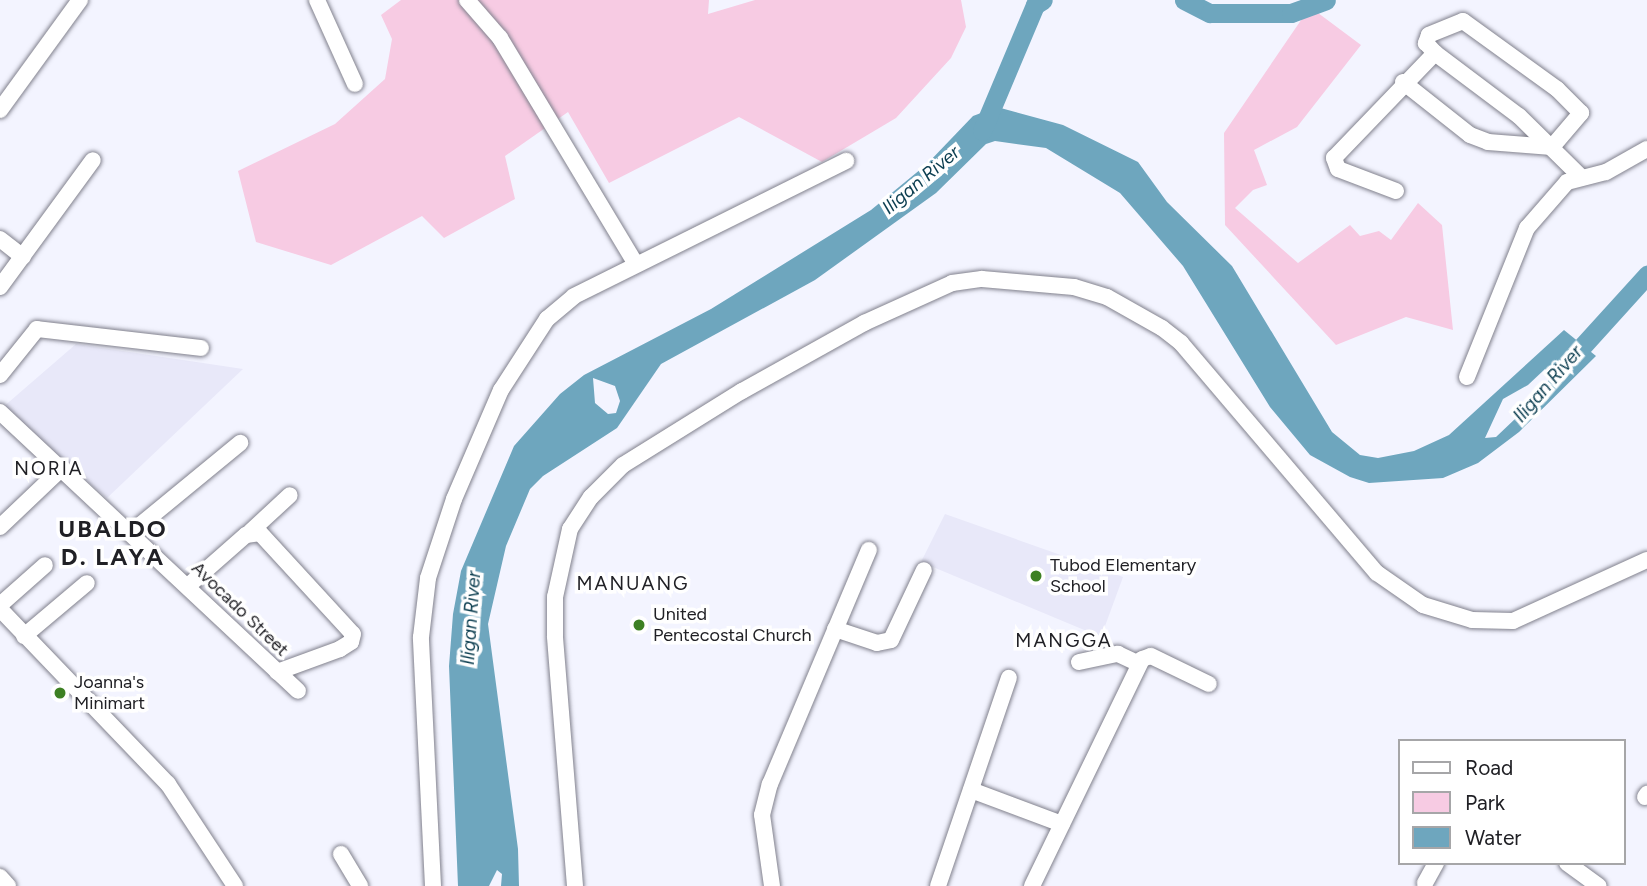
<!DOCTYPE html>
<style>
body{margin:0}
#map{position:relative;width:1647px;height:886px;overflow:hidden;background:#f3f4ff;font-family:Figtree,sans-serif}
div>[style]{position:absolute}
.built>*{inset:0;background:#e8e8f9}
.green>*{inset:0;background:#f7cbe3}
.water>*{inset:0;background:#6ea6be}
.river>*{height:19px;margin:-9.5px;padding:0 9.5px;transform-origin:9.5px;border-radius:9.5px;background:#6ea6be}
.roads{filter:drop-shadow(0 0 2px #81818d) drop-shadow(0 0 2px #81818d)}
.minor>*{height:16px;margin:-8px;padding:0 8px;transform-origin:8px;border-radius:8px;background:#fff}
.dots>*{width:19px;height:19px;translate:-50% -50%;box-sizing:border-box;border:4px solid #fff;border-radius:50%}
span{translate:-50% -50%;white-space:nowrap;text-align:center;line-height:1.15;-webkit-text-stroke:7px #fff;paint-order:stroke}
.poi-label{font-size:18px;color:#202025}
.left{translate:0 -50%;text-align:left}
.street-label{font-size:18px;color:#202025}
.water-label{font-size:19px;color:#0c3e50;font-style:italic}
.neighbourhood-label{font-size:19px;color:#202025;letter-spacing:2px}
.district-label{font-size:24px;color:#202025;font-weight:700;letter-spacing:2px}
.legend{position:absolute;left:1398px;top:739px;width:228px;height:126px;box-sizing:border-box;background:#fff;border:2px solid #a6a6a8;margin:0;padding:9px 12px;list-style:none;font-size:21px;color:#202025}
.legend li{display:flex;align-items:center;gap:14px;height:35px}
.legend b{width:35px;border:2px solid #a6a6a8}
</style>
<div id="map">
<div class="built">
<div style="clip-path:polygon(76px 344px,243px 369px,107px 498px,2px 408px)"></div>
<div style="clip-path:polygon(945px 514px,1123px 577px,1101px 637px,921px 562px)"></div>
</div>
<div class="green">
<div style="clip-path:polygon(401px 0,709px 0,708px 14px,755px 0,961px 0,966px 27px,951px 58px,896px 118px,822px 162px,739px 117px,609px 183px,568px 112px,505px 156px,515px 199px,444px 238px,422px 216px,331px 265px,256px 242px,238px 171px,335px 124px,385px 79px,392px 39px,381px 15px)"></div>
<div style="clip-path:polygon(1310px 7px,1361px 45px,1297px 127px,1254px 150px,1267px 185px,1253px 190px,1235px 208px,1298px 263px,1350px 225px,1360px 236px,1379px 231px,1391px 240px,1418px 203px,1442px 225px,1453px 330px,1406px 317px,1336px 345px,1225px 225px,1224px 133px)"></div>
</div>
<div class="water">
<div style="clip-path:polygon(evenodd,997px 107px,1063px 125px,1138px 162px,1167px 202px,1232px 266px,1332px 432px,1360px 455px,1378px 458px,1414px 451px,1449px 435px,1564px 330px,1596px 356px,1519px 432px,1478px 463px,1443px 478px,1369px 483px,1350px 477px,1310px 455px,1270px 407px,1183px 266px,1120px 193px,1046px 148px,995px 141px,986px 144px,936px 193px,815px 280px,661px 364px,617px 428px,543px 476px,530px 489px,506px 546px,488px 624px,518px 849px,519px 886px,501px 886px,502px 874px,497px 870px,489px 886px,458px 886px,449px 666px,453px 614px,461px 571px,514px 446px,560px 394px,584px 375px,711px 309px,871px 210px,927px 164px,973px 116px,997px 107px,1545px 369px,1551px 376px,1539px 396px,1496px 437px,1485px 438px,1503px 399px,1528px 385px,1545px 369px,997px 107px,593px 378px,615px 386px,620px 401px,616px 413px,608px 414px,595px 403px,593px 378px)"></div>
</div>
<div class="river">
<div style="left:1184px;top:0;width:29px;rotate:27deg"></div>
<div style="left:1210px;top:13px;width:81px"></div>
<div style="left:1291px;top:13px;width:37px;rotate:-20deg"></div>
<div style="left:982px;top:131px;width:137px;rotate:-67.2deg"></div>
<div style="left:1035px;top:5px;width:9px;rotate:-32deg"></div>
<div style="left:1568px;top:362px;width:118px;rotate:-47.8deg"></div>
</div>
<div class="roads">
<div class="minor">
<div style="left:317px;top:0;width:92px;rotate:65.7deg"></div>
<div style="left:467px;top:0;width:50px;rotate:49deg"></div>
<div style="left:500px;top:38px;width:264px;rotate:59deg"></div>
<div style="left:1403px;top:82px;width:85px;rotate:38.3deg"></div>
<div style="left:1470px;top:135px;width:19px;rotate:21deg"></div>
<div style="left:1488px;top:142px;width:64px;rotate:4.5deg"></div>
<div style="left:1552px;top:147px;width:45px;rotate:-49.5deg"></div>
<div style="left:1581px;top:113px;width:34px;rotate:-135deg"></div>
<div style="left:1557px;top:89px;width:116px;rotate:-144.1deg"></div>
<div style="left:1463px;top:21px;width:37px;rotate:158deg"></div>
<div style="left:1429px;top:35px;width:9px;rotate:111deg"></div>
<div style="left:1426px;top:43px;width:13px;rotate:48deg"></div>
<div style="left:0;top:110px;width:136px;rotate:-54deg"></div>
<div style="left:1396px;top:191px;width:62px;rotate:-159.2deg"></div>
<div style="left:1338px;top:169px;width:12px;rotate:-110deg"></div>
<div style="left:1334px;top:158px;width:146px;rotate:-46.1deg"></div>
<div style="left:1435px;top:53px;width:105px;rotate:36.9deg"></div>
<div style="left:1519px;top:116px;width:88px;rotate:44.5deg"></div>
<div style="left:0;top:239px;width:29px;rotate:38deg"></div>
<div style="left:0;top:287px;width:157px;rotate:-53.8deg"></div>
<div style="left:0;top:375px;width:59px;rotate:-51.2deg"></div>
<div style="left:37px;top:329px;width:165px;rotate:6.6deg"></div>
<div style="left:1467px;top:377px;width:161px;rotate:-68.1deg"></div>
<div style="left:1527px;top:228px;width:61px;rotate:-49deg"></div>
<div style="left:1567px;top:182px;width:40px;rotate:-14.4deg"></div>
<div style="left:1606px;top:172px;width:47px;rotate:-29.3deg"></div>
<div style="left:0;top:412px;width:408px;rotate:43.1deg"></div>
<div style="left:0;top:527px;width:86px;rotate:-43.6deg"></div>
<div style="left:133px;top:531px;width:139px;rotate:-39.4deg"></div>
<div style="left:250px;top:532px;width:54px;rotate:-42.8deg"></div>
<div style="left:189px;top:585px;width:76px;rotate:-41.3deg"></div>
<div style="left:246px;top:535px;width:14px;rotate:-8deg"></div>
<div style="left:260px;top:533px;width:137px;rotate:47.4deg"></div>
<div style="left:353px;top:634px;width:8px;rotate:104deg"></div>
<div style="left:351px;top:642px;width:13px;rotate:148deg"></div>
<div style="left:340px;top:649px;width:67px;rotate:159.9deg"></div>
<div style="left:0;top:605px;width:60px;rotate:-41.6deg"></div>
<div style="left:0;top:609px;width:243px;rotate:46.2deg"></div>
<div style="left:168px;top:784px;width:122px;rotate:56.7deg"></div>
<div style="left:835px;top:629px;width:44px;rotate:18.4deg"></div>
<div style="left:877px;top:643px;width:14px;rotate:-12deg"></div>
<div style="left:891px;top:640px;width:77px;rotate:-64.8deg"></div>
<div style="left:24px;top:636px;width:82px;rotate:-40.1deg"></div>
<div style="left:1079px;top:662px;width:40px;rotate:-12deg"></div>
<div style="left:1118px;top:654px;width:23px;rotate:25deg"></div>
<div style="left:971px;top:790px;width:97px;rotate:20.5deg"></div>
<div style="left:1645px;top:797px;width:4px;rotate:-56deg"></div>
<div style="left:341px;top:854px;width:37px;rotate:59deg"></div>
<div style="left:1567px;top:863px;width:39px;rotate:36deg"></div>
<div style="left:0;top:877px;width:12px;rotate:48deg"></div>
<div style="left:1425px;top:883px;width:23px;rotate:-61deg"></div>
<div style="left:433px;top:886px;width:249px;rotate:-92.8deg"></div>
<div style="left:421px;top:637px;width:59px;rotate:-83.2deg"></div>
<div style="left:428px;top:578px;width:83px;rotate:-71.8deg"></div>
<div style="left:454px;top:499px;width:119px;rotate:-66.7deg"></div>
<div style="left:501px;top:390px;width:85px;rotate:-57.1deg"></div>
<div style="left:547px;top:319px;width:35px;rotate:-40deg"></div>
<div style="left:574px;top:296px;width:304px;rotate:-26.4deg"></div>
<div style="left:575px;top:886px;width:251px;rotate:-94.6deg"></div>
<div style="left:555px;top:636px;width:39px;rotate:-90deg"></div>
<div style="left:555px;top:597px;width:70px;rotate:-77.6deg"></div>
<div style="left:570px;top:529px;width:38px;rotate:-57deg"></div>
<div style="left:591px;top:497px;width:45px;rotate:-45deg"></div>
<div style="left:623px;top:465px;width:140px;rotate:-31.9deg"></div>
<div style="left:742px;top:391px;width:140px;rotate:-29.1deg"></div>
<div style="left:864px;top:323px;width:97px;rotate:-24.4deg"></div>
<div style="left:952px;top:283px;width:30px;rotate:-8deg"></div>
<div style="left:982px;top:279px;width:92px;rotate:5deg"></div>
<div style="left:1074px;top:287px;width:34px;rotate:17deg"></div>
<div style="left:1107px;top:297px;width:63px;rotate:29.4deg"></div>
<div style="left:1162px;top:328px;width:24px;rotate:38deg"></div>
<div style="left:1181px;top:343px;width:302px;rotate:49.6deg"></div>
<div style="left:1377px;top:573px;width:56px;rotate:34.8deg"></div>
<div style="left:1423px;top:605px;width:51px;rotate:17deg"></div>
<div style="left:1472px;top:620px;width:41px;rotate:1.4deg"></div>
<div style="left:1513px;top:621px;width:147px;rotate:-24.5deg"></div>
<div style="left:772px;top:886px;width:72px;rotate:-98deg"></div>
<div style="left:762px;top:815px;width:32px;rotate:-76deg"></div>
<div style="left:770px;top:784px;width:254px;rotate:-67.1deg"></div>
<div style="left:938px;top:886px;width:220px;rotate:-71.2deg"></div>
<div style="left:1032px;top:886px;width:252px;rotate:-64.1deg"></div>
<div style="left:1142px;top:659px;width:9px;rotate:-18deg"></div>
<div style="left:1151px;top:656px;width:64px;rotate:25.8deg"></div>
</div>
</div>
<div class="dots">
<div style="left:1036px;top:576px;background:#3d8023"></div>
<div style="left:639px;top:625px;background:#3d8023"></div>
<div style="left:60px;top:693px;background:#3d8023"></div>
</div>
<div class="poi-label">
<span class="left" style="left:1050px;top:576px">Tubod Elementary<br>School</span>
<span class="left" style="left:653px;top:625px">United<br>Pentecostal Church</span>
<span class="left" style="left:74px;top:693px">Joanna's<br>Minimart</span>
</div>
<div class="street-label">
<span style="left:240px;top:609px;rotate:44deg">Avocado Street</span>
</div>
<div class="water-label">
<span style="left:921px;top:180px;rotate:-40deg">Iligan River</span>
<span style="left:1548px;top:384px;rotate:-49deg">Iligan River</span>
<span style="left:471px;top:618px;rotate:-86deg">Iligan River</span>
</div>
<div class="neighbourhood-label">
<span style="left:49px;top:469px">NORIA</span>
<span style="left:633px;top:584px">MANUANG</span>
<span style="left:1064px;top:641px">MANGGA</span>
</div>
<div class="district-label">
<span style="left:113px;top:543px">UBALDO<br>D. LAYA</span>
</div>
<ul class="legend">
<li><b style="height:9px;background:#fff"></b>Road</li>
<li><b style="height:19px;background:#f7cbe3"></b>Park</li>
<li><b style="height:19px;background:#6ea6be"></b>Water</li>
</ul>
</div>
